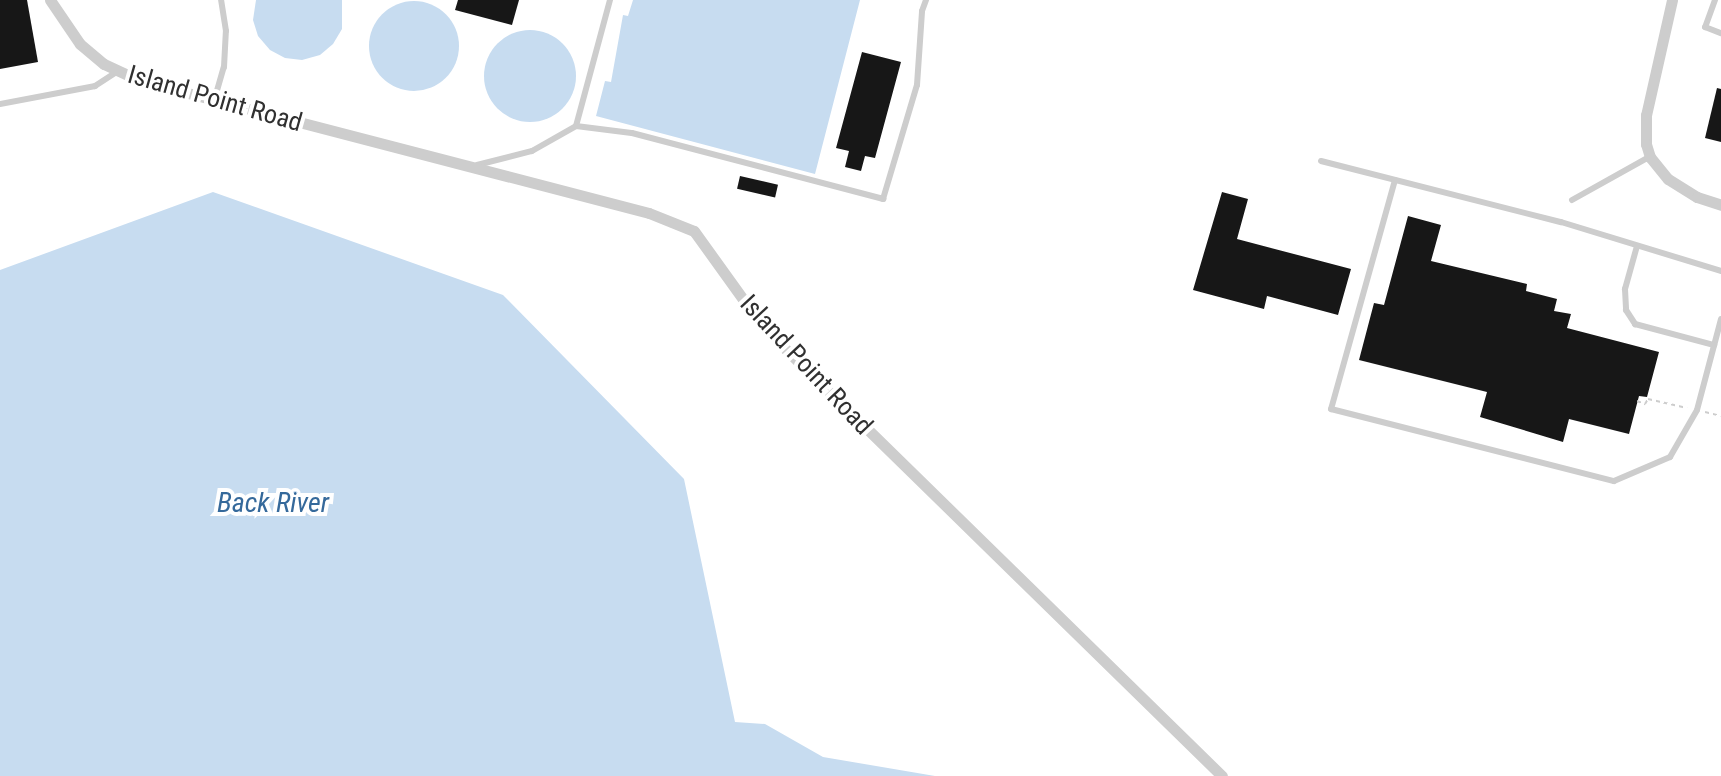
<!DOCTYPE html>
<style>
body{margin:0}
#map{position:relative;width:1721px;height:776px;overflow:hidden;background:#fff;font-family:"Roboto Condensed",sans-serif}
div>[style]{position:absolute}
.water>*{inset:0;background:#c7dcf0}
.round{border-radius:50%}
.building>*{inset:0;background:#171717;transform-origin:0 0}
.path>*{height:2px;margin-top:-1px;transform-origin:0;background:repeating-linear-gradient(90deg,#cdcdcd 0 4px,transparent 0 8px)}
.lane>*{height:6px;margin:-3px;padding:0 3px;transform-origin:3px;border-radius:3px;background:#cdcdcd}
.street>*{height:11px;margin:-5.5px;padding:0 5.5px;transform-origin:5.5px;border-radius:5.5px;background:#cdcdcd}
span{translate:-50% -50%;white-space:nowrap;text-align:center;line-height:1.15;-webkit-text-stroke:8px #fff;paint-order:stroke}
.street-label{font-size:26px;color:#303030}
.water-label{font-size:28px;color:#35699b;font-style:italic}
</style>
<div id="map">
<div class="water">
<div style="clip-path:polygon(256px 0,342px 0,342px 29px,333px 44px,320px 55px,302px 60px,285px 58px,270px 50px,258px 36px,253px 20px)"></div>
<div style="clip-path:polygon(633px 0,860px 0,815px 174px,596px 116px,605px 81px,611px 82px,623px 15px,628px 16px)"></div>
<div class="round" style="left:369px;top:1px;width:90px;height:90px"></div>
<div class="round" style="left:484px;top:30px;width:92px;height:92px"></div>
<div style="clip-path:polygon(213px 192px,503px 295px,684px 479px,735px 722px,765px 724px,823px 757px,935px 776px,0 776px,0 270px)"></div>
</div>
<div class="building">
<div style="clip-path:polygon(0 0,27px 0,38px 62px,0 69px)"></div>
<div style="clip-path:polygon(458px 0,519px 0,512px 25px,455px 10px)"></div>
<div style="clip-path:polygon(862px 52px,901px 62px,875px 158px,865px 156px,861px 171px,845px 167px,849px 151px,836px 148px)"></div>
<div style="clip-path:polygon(1717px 88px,1721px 89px,1721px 142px,1705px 138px)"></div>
<div style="left:740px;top:176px;width:39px;height:13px;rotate:13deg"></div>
<div style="clip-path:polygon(1222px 192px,1248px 199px,1237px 239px,1351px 269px,1338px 315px,1267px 296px,1264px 309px,1193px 290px)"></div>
<div style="clip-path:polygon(1408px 216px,1441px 225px,1431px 261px,1527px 284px,1526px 291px,1557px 299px,1554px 311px,1571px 314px,1567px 328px,1659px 352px,1647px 397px,1639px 396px,1629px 434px,1569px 419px,1563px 442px,1480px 417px,1487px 392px,1359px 360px,1374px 303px,1384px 305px)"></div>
</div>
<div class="path">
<div style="left:1637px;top:401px;width:9px;rotate:21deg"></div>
<div style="left:1645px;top:404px;width:6px;rotate:-59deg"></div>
<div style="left:1648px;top:399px;width:40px;rotate:13deg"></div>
<div style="left:1705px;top:412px;width:16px;rotate:14deg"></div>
</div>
<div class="lane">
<div style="left:1715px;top:0;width:29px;rotate:110deg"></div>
<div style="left:1705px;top:27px;width:17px;rotate:21deg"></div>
<div style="left:214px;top:101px;width:35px;rotate:-74deg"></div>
<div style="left:224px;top:67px;width:36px;rotate:-87deg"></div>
<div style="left:226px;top:31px;width:31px;rotate:-99deg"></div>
<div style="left:0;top:104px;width:97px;rotate:-10.7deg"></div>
<div style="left:95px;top:86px;width:27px;rotate:-33deg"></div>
<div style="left:576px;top:126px;width:131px;rotate:-74.9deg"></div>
<div style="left:1321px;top:161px;width:248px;rotate:14.3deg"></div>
<div style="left:1561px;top:222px;width:167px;rotate:17deg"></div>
<div style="left:477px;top:165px;width:57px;rotate:-14.3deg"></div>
<div style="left:532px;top:151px;width:51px;rotate:-29.6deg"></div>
<div style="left:576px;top:126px;width:56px;rotate:7.1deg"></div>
<div style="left:632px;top:133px;width:260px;rotate:14.7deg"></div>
<div style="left:883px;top:199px;width:119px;rotate:-73.4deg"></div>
<div style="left:917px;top:85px;width:74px;rotate:-86.1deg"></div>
<div style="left:922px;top:11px;width:12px;rotate:-70deg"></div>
<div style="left:1395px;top:180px;width:238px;rotate:105.6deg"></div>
<div style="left:1331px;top:409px;width:292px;rotate:14.3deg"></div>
<div style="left:1614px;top:481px;width:61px;rotate:-23.2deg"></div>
<div style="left:1670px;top:457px;width:54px;rotate:-60.1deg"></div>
<div style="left:1697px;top:410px;width:94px;rotate:-75.2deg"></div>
<div style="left:1572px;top:200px;width:88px;rotate:-29.2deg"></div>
<div style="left:1637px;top:246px;width:45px;rotate:105.6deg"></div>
<div style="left:1625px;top:289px;width:21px;rotate:87deg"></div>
<div style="left:1626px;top:310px;width:17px;rotate:57deg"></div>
<div style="left:1635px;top:324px;width:82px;rotate:14.9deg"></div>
</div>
<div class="street">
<div style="left:50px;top:0;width:53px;rotate:55.7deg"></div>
<div style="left:80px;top:44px;width:31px;rotate:40deg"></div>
<div style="left:104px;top:64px;width:38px;rotate:25deg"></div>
<div style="left:138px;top:80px;width:528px;rotate:14.59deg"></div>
<div style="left:649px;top:213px;width:48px;rotate:21.8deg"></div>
<div style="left:694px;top:231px;width:118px;rotate:54.3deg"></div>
<div style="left:763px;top:327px;width:642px;rotate:44.37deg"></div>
<div style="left:1672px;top:0;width:118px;rotate:102.7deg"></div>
<div style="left:1646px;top:115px;width:29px;rotate:90deg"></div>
<div style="left:1646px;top:144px;width:14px;rotate:73deg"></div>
<div style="left:1650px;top:157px;width:28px;rotate:51deg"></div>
<div style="left:1668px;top:179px;width:34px;rotate:32deg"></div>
<div style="left:1697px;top:197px;width:25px;rotate:18deg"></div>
</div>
<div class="street-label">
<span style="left:215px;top:99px;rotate:16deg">Island Point Road</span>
<span style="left:806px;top:365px;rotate:47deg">Island Point Road</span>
</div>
<div class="water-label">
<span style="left:273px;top:503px">Back River</span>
</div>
</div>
